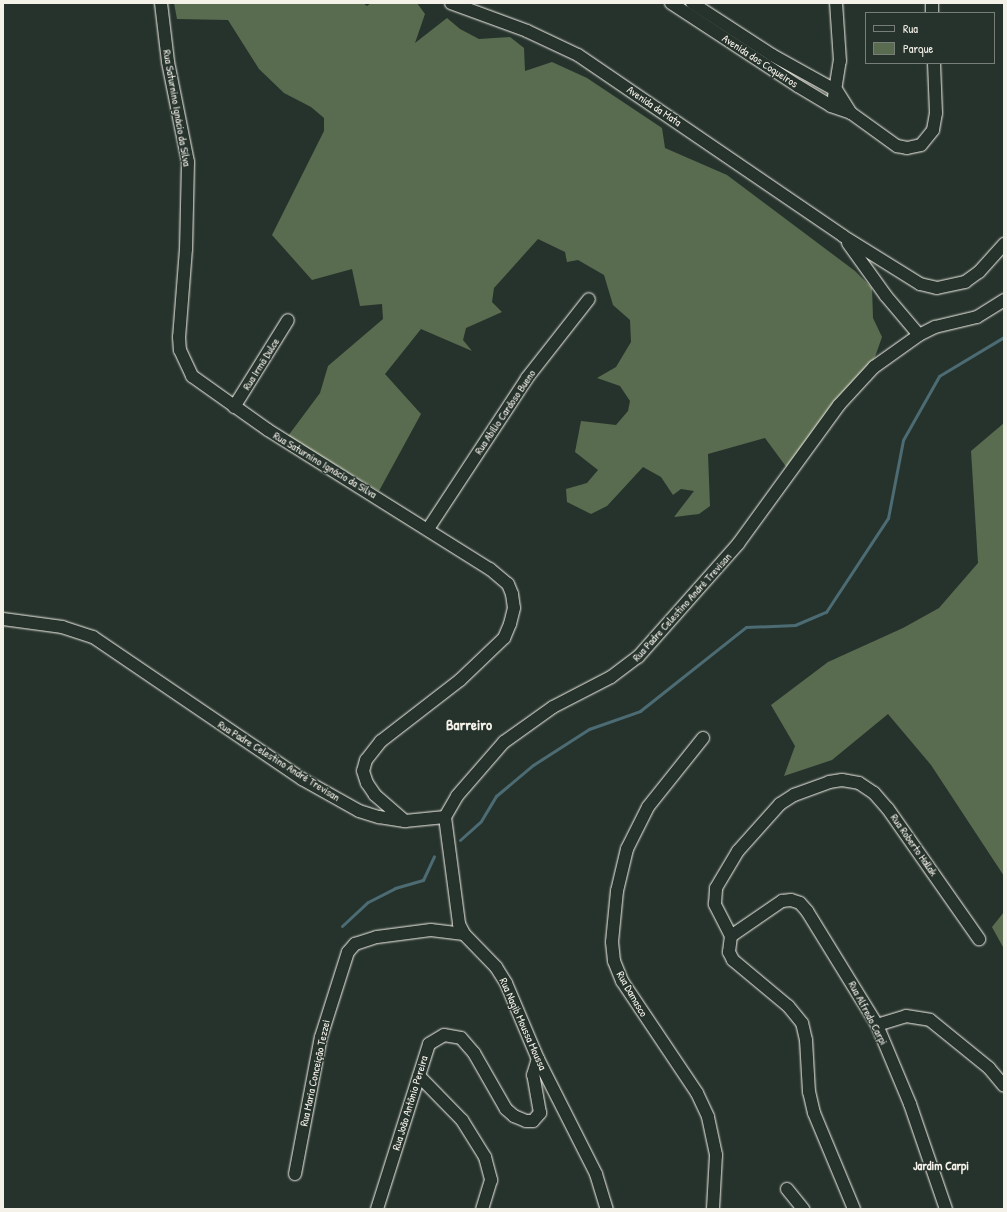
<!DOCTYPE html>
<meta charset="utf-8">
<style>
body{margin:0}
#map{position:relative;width:1007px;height:1212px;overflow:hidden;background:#26332d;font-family:"Patrick Hand",sans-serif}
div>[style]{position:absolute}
.green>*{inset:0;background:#596c4f}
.stream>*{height:3px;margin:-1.5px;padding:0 1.5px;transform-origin:1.5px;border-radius:1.5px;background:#4c6b73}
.roads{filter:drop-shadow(0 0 1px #f4f1e8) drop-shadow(0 0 1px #f4f1e8)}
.minor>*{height:12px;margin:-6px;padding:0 6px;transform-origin:6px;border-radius:6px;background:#26332d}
span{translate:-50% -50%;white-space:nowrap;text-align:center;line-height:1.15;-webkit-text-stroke:3px #26332d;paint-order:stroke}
.street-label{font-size:11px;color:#f4f1e8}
.neighbourhood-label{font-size:12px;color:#f4f1e8;font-weight:700}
.district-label{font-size:15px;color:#f4f1e8;font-weight:700}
.frame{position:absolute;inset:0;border:4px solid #f4f1e8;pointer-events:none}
.legend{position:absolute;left:865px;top:12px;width:130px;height:52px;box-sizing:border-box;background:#26332d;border:1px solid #787f78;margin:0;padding:5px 7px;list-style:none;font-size:12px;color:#f4f1e8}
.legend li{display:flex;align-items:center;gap:8px;height:20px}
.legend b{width:20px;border:1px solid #787f78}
</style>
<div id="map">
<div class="green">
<div style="clip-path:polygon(174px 3px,363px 3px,367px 6px,371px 3px,417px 3px,425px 14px,415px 43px,447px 18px,460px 29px,479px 39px,510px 37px,524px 48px,525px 71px,552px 62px,587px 78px,662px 128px,665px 148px,727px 175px,855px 271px,872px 288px,873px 318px,882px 337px,875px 357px,839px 399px,790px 472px,765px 438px,708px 454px,710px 506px,699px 514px,674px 517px,694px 491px,681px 489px,673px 495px,661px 477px,643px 467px,607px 506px,591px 514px,567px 502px,566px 489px,587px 483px,598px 470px,575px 452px,581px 421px,616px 425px,628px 411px,630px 401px,620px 386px,597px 378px,616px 367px,631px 342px,630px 320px,613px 305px,604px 275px,578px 260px,567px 262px,565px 252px,538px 239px,494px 288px,492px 302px,502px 312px,466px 328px,463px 340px,472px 351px,421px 329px,385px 374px,421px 414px,379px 491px,288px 436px,320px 393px,328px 366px,383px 319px,382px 304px,360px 306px,352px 269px,312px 280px,272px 235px,324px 131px,324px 118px,311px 107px,284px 93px,259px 69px,228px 20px,177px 19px)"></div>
<div style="clip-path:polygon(1004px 423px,1004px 876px,931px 765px,888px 714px,832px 760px,784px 776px,795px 746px,771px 705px,828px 662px,903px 628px,939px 608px,978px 563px,971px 451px)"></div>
<div style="clip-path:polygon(1004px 912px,1004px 949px,992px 927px)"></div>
</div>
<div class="stream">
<div style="left:460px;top:840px;width:28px;rotate:-42deg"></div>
<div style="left:481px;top:821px;width:29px;rotate:-59deg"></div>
<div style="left:496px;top:796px;width:48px;rotate:-40deg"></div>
<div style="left:533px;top:765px;width:67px;rotate:-32.7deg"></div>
<div style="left:589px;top:729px;width:54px;rotate:-19.4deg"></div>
<div style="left:640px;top:711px;width:135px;rotate:-38.4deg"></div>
<div style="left:746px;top:627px;width:49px;rotate:-2.3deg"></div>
<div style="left:795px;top:625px;width:34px;rotate:-23deg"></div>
<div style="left:826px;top:612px;width:113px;rotate:-56.6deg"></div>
<div style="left:888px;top:518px;width:79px;rotate:-79.1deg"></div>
<div style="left:903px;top:440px;width:73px;rotate:-60.6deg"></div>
<div style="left:939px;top:376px;width:76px;rotate:-31deg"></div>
<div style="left:342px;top:926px;width:35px;rotate:-43deg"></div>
<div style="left:368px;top:902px;width:30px;rotate:-27deg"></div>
<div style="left:395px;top:888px;width:29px;rotate:-16deg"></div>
<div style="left:423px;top:880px;width:26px;rotate:-65deg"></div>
</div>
<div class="roads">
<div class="minor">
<div style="left:161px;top:3px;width:59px;rotate:83.2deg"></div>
<div style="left:168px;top:62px;width:102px;rotate:78.7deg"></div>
<div style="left:188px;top:162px;width:87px;rotate:91.3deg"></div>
<div style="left:186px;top:249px;width:88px;rotate:94.5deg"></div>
<div style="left:179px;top:337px;width:13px;rotate:86deg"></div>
<div style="left:180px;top:350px;width:29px;rotate:65deg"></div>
<div style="left:192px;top:376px;width:93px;rotate:35.4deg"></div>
<div style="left:268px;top:430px;width:262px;rotate:32.1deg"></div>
<div style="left:490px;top:569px;width:23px;rotate:40deg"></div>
<div style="left:508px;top:584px;width:11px;rotate:68deg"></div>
<div style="left:512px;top:594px;width:14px;rotate:82deg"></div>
<div style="left:514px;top:608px;width:16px;rotate:104deg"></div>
<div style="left:510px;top:624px;width:15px;rotate:113deg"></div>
<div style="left:504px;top:638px;width:61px;rotate:136.3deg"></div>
<div style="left:460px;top:680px;width:100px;rotate:142.3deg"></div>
<div style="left:381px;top:741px;width:24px;rotate:128deg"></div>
<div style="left:366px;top:760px;width:11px;rotate:105deg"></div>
<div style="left:363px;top:771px;width:13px;rotate:72deg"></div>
<div style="left:367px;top:783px;width:14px;rotate:56deg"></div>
<div style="left:375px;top:795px;width:40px;rotate:41deg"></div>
<div style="left:451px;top:3px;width:81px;rotate:20.2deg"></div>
<div style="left:527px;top:31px;width:56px;rotate:25.2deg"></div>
<div style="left:578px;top:55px;width:321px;rotate:34.3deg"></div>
<div style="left:843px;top:236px;width:91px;rotate:31.9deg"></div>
<div style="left:920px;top:284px;width:17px;rotate:13deg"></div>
<div style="left:937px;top:288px;width:29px;rotate:-12deg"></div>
<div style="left:965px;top:282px;width:17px;rotate:-36deg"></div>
<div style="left:979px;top:272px;width:38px;rotate:-48deg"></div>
<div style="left:671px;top:3px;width:152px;rotate:33.2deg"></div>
<div style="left:798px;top:86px;width:39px;rotate:31deg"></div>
<div style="left:831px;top:106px;width:21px;rotate:19deg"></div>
<div style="left:851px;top:113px;width:57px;rotate:35.7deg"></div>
<div style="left:897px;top:146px;width:10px;rotate:11deg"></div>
<div style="left:907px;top:148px;width:14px;rotate:-12deg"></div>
<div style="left:921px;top:145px;width:19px;rotate:-51deg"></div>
<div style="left:933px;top:130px;width:17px;rotate:-80deg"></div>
<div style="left:936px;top:113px;width:50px;rotate:-92.3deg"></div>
<div style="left:692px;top:3px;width:95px;rotate:33deg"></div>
<div style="left:772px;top:55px;width:74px;rotate:29deg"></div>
<div style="left:837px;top:91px;width:26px;rotate:58deg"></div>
<div style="left:932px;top:3px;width:10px;rotate:90deg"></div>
<div style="left:834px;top:97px;width:36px;rotate:-81deg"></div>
<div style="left:840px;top:61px;width:58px;rotate:-93.9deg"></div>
<div style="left:848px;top:243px;width:65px;rotate:54.4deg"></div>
<div style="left:886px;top:296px;width:51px;rotate:49.8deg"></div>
<div style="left:234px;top:407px;width:102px;rotate:-58.2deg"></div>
<div style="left:428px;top:529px;width:181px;rotate:-56.7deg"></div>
<div style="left:527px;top:378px;width:100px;rotate:-51.9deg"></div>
<div style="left:3px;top:619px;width:60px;rotate:7.7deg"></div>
<div style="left:62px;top:627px;width:33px;rotate:18deg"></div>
<div style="left:93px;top:637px;width:253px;rotate:34.2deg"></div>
<div style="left:302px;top:779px;width:65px;rotate:29.3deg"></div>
<div style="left:359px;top:811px;width:21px;rotate:17deg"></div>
<div style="left:379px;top:817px;width:26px;rotate:9deg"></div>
<div style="left:405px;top:821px;width:40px;rotate:-5.7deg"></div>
<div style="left:703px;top:738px;width:88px;rotate:128.6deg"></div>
<div style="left:648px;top:807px;width:47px;rotate:116.6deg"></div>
<div style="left:627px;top:849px;width:43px;rotate:103.4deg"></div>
<div style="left:617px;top:891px;width:51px;rotate:95.6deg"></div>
<div style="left:612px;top:942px;width:19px;rotate:84deg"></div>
<div style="left:614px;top:961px;width:22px;rotate:68deg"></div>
<div style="left:622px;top:981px;width:135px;rotate:56.2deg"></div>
<div style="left:697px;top:1093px;width:26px;rotate:65deg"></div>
<div style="left:708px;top:1117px;width:39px;rotate:78deg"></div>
<div style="left:716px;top:1155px;width:54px;rotate:93.2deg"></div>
<div style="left:445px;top:817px;width:24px;rotate:-60deg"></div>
<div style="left:457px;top:796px;width:72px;rotate:-49deg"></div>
<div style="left:504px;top:742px;width:60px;rotate:-35.5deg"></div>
<div style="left:553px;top:707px;width:65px;rotate:-27.3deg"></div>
<div style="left:611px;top:677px;width:34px;rotate:-37deg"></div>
<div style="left:638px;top:657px;width:151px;rotate:-48.5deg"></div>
<div style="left:738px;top:544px;width:172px;rotate:-54deg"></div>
<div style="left:839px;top:405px;width:52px;rotate:-47.4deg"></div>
<div style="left:874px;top:367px;width:55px;rotate:-35.4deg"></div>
<div style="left:919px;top:335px;width:18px;rotate:-27deg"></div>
<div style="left:935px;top:327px;width:43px;rotate:-13.4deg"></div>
<div style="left:977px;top:317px;width:32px;rotate:-32deg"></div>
<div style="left:445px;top:817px;width:108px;rotate:82.5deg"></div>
<div style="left:459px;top:924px;width:11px;rotate:63deg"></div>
<div style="left:464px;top:934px;width:46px;rotate:45.9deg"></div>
<div style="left:496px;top:967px;width:19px;rotate:58deg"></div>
<div style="left:506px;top:983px;width:82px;rotate:67.2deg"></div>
<div style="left:538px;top:1059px;width:129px;rotate:63.2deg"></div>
<div style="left:596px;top:1174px;width:37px;rotate:73deg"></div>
<div style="left:731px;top:936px;width:62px;rotate:-34.5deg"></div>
<div style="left:782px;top:901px;width:9px;rotate:-6deg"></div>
<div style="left:791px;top:900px;width:9px;rotate:18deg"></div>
<div style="left:800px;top:903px;width:11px;rotate:49deg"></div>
<div style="left:807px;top:911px;width:134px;rotate:58.4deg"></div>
<div style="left:877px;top:1025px;width:86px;rotate:67.3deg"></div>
<div style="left:910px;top:1104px;width:111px;rotate:71.1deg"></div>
<div style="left:877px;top:1025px;width:30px;rotate:-17deg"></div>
<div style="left:906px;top:1016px;width:24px;rotate:9deg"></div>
<div style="left:930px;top:1020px;width:76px;rotate:39.1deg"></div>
<div style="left:989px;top:1068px;width:23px;rotate:50deg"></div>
<div style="left:419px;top:1076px;width:62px;rotate:45.7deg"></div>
<div style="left:462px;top:1120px;width:44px;rotate:58.1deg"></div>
<div style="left:485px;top:1157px;width:24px;rotate:75deg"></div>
<div style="left:491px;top:1180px;width:30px;rotate:107deg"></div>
<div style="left:295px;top:1174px;width:139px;rotate:-79.3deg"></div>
<div style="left:321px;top:1037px;width:89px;rotate:-72.4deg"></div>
<div style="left:348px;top:952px;width:11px;rotate:-49deg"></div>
<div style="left:355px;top:944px;width:23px;rotate:-18deg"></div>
<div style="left:377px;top:937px;width:54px;rotate:-7.4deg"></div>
<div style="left:431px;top:930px;width:33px;rotate:7deg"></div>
<div style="left:787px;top:1189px;width:26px;rotate:51deg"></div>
<div style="left:377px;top:1209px;width:173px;rotate:-72.5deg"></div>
<div style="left:429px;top:1044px;width:17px;rotate:-31deg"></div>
<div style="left:444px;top:1035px;width:17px;rotate:10deg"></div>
<div style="left:461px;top:1038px;width:20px;rotate:49deg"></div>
<div style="left:474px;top:1053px;width:64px;rotate:60.3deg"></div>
<div style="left:506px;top:1109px;width:11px;rotate:41deg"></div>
<div style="left:514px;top:1116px;width:13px;rotate:23deg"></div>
<div style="left:526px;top:1121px;width:7px"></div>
<div style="left:533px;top:1121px;width:11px;rotate:-49deg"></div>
<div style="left:540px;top:1113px;width:39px;rotate:-100deg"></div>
<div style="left:533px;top:1075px;width:17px;rotate:-73deg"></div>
<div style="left:854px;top:1209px;width:104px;rotate:-112.6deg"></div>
<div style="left:814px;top:1113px;width:22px;rotate:-103deg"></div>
<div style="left:809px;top:1092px;width:52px;rotate:-93.3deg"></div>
<div style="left:806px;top:1040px;width:17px;rotate:-103deg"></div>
<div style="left:802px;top:1023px;width:22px;rotate:-129deg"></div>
<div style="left:788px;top:1006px;width:72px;rotate:-140.1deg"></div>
<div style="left:733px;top:960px;width:9px;rotate:-117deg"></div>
<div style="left:729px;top:952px;width:16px;rotate:-83deg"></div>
<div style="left:731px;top:936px;width:36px;rotate:-117deg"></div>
<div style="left:715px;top:904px;width:16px;rotate:-86deg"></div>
<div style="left:716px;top:888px;width:43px;rotate:-59.3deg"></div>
<div style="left:738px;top:851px;width:63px;rotate:-48.2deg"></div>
<div style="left:780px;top:804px;width:17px;rotate:-33deg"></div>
<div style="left:794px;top:795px;width:37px;rotate:-20deg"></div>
<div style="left:829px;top:782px;width:13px;rotate:-9deg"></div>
<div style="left:842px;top:780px;width:17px;rotate:10deg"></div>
<div style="left:859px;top:783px;width:18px;rotate:34deg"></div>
<div style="left:874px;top:793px;width:21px;rotate:49deg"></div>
<div style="left:888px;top:809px;width:159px;rotate:55deg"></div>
</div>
</div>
<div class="street-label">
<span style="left:760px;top:61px;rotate:33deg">Avenida dos Coqueiros</span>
<span style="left:654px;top:106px;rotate:34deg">Avenida da Mata</span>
<span style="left:177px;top:108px;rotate:80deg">Rua Saturnino Ignácio da Silva</span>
<span style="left:261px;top:364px;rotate:-58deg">Rua Irmã Dulce</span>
<span style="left:505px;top:412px;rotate:-56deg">Rua Abílio Cardoso Bueno</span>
<span style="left:325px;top:465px;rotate:31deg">Rua Saturnino Ignácio da Silva</span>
<span style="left:682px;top:607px;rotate:-48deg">Rua Padre Celestino André Trevisan</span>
<span style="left:279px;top:761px;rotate:32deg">Rua Padre Celestino André Trevisan</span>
<span style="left:914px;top:845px;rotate:55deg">Rua Roberto Hallak</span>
<span style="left:632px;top:994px;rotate:60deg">Rua Damasco</span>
<span style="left:868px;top:1013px;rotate:62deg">Rua Alfredo Carpi</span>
<span style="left:523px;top:1024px;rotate:66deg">Rua Nagib Moussa Moussa</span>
<span style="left:315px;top:1073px;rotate:-78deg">Rua Maria Conceição Tezzei</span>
<span style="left:410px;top:1103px;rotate:-73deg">Rua João Antônio Pereira</span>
</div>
<div class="neighbourhood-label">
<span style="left:941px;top:1166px">Jardim Carpi</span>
</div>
<div class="district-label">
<span style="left:469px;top:725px">Barreiro</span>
</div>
<div class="frame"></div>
<ul class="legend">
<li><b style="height:5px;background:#26332d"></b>Rua</li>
<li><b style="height:11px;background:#596c4f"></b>Parque</li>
</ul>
</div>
